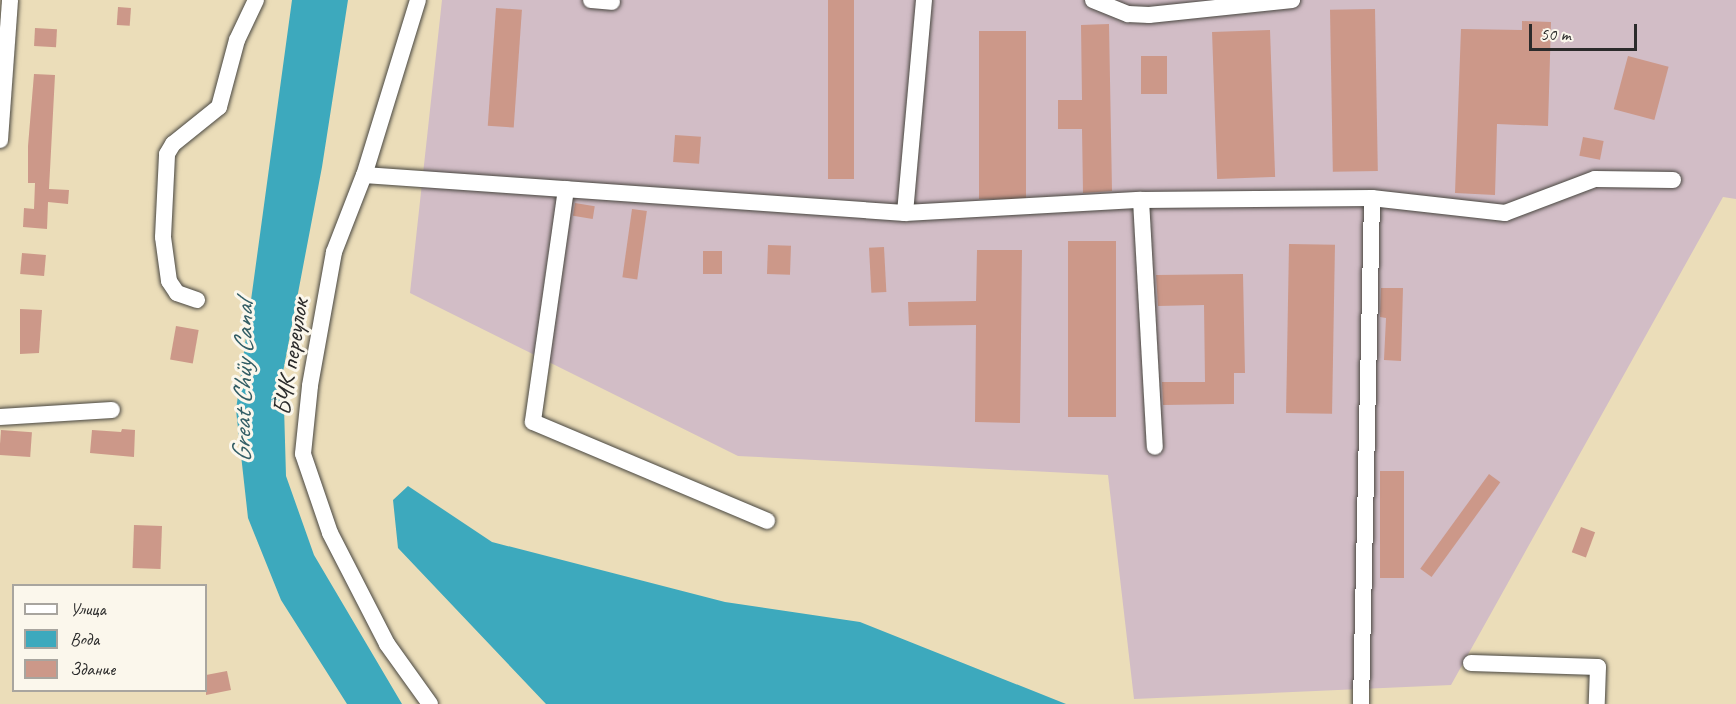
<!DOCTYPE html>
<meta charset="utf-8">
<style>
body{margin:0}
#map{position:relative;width:1736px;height:704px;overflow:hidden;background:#ebddb9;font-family:Caveat,sans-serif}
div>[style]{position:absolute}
.industrial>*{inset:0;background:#d2bdc6}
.water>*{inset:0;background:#3da9bd}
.building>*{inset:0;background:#cc9889;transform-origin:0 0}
.roads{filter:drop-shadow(0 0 2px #484640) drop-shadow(0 0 2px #484640)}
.minor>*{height:16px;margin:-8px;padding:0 8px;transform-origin:8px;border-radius:8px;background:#fff}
span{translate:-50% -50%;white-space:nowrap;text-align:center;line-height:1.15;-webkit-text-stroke:6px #fbf7ec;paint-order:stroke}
.street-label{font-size:26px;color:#2b2b2b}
.water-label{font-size:27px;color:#325d65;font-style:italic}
.legend{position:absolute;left:12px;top:584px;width:195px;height:108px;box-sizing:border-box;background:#fbf7ec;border:2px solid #a8a59f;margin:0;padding:8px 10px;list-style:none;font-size:18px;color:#2b2b2b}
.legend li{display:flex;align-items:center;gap:12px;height:30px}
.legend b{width:30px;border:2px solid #a8a59f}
.scale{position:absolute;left:1529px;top:24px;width:108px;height:27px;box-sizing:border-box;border:3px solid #2b2b2b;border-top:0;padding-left:8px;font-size:18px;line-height:21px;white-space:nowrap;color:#2b2b2b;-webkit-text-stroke:4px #fbf7ec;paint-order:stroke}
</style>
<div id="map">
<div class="industrial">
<div style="clip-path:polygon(442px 0,1736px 0,1736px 199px,1723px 197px,1451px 685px,1134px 699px,1108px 475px,738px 456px,410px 293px)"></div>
</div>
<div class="water">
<div style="clip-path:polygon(292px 0,348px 0,322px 167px,283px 372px,286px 476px,314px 555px,402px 704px,347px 704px,281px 600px,248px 518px,236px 410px)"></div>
<div style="clip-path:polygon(408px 486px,492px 542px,725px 602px,860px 622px,1066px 704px,546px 704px,398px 548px,393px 500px)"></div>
</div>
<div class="building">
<div style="left:828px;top:0;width:26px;height:179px"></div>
<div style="left:118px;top:7px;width:13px;height:18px;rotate:4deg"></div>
<div style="left:496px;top:8px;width:26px;height:118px;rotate:4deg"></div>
<div style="left:1375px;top:9px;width:162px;height:45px;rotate:89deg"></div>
<div style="clip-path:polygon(1522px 21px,1551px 22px,1548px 126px,1497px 124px,1495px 195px,1455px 193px,1461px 29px,1522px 30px)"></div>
<div style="clip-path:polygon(1109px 24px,1112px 191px,1083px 193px,1082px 129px,1058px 129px,1058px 100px,1082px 100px,1081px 25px)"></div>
<div style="left:35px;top:28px;width:22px;height:18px;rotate:3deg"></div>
<div style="left:1270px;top:30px;width:147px;height:58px;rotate:88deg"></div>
<div style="left:979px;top:31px;width:47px;height:168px"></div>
<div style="left:1141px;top:56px;width:26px;height:38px"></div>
<div style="left:1628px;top:56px;width:42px;height:55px;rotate:15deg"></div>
<div style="clip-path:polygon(34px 74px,55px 75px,49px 189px,69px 190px,68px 204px,48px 202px,47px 229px,23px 227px,24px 208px,34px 209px,35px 183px,28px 183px,28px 146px)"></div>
<div style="left:675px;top:135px;width:26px;height:27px;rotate:4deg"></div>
<div style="left:1583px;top:137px;width:21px;height:19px;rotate:11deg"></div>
<div style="left:575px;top:203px;width:20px;height:13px;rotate:9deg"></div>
<div style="left:632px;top:209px;width:15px;height:69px;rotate:8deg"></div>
<div style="left:1068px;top:241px;width:48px;height:176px"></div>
<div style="left:1289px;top:244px;width:46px;height:169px;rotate:1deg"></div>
<div style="left:768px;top:245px;width:23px;height:29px;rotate:2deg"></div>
<div style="left:884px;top:247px;width:45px;height:15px;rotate:87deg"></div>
<div style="clip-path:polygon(977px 250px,1022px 250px,1020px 423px,975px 422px,976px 325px,909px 326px,908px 302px,976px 301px)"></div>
<div style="left:703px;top:251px;width:19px;height:23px"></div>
<div style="left:22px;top:253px;width:24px;height:21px;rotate:5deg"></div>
<div style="clip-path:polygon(1243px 274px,1245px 373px,1234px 373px,1234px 404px,1163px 405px,1162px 382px,1205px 382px,1204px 305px,1158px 306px,1156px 275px)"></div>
<div style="clip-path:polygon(1381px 288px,1403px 288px,1401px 361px,1384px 360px,1386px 318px,1380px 317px)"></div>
<div style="clip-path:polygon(20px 309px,42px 310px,39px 353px,20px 354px)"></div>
<div style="left:176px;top:326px;width:23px;height:34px;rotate:10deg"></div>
<div style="clip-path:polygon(122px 429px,135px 430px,134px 457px,90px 453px,92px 430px,121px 432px)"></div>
<div style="left:1px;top:430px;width:31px;height:25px;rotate:4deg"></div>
<div style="left:1380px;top:471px;width:24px;height:107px"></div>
<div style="left:1489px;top:474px;width:14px;height:117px;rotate:36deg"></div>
<div style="left:134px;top:525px;width:28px;height:43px;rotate:2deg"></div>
<div style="left:1581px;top:527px;width:15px;height:27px;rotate:20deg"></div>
<div style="clip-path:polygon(227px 671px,231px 690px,206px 695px,206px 675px)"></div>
</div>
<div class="roads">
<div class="minor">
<div style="left:418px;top:0;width:183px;rotate:107.1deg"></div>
<div style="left:364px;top:175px;width:83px;rotate:111.3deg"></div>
<div style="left:334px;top:252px;width:136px;rotate:100.2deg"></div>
<div style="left:310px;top:386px;width:68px;rotate:95.9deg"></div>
<div style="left:303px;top:454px;width:83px;rotate:71.1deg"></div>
<div style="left:330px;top:533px;width:125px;rotate:62.8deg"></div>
<div style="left:387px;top:644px;width:74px;rotate:54.4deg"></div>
<div style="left:591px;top:0;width:21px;rotate:5deg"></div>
<div style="left:1093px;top:0;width:38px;rotate:22deg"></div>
<div style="left:1128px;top:14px;width:21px;rotate:3deg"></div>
<div style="left:1149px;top:15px;width:144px;rotate:-6deg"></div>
<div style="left:0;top:140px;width:140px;rotate:-85.9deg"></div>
<div style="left:364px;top:175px;width:542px;rotate:4.02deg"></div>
<div style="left:905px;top:213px;width:236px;rotate:-3.2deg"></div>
<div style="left:1141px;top:200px;width:231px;rotate:-0.5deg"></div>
<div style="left:1372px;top:198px;width:134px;rotate:6.4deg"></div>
<div style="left:1505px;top:213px;width:96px;rotate:-20.7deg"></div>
<div style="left:1595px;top:179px;width:78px;rotate:0.7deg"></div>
<div style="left:566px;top:189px;width:235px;rotate:98.1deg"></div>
<div style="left:533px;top:422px;width:254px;rotate:22.9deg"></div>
<div style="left:1141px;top:200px;width:247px;rotate:86.8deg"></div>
<div style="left:905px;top:213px;width:214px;rotate:-84.9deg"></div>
<div style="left:197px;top:300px;width:21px;rotate:-161deg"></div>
<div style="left:177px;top:293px;width:14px;rotate:-124deg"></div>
<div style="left:169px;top:281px;width:44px;rotate:-97.8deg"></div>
<div style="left:163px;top:237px;width:83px;rotate:-87.2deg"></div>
<div style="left:167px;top:154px;width:12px;rotate:-59deg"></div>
<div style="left:173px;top:144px;width:59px;rotate:-38.8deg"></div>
<div style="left:219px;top:107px;width:69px;rotate:-75deg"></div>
<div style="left:237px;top:40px;width:44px;rotate:-64.6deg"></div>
<div style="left:0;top:417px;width:112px;rotate:-3.6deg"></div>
<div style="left:1471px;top:663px;width:127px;rotate:1.8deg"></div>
<div style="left:1598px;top:667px;width:37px;rotate:92deg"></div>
<div style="left:1361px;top:704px;width:506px;rotate:-88.75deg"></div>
</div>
</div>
<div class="street-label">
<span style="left:291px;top:357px;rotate:-81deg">БЧК переулок</span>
</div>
<div class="water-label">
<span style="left:243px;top:382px;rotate:-89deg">Great Chüy Canal</span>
</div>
<ul class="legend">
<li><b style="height:8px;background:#fff"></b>Улица</li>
<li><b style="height:16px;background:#3da9bd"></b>Вода</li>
<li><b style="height:16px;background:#cc9889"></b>Здание</li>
</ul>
<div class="scale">50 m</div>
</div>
